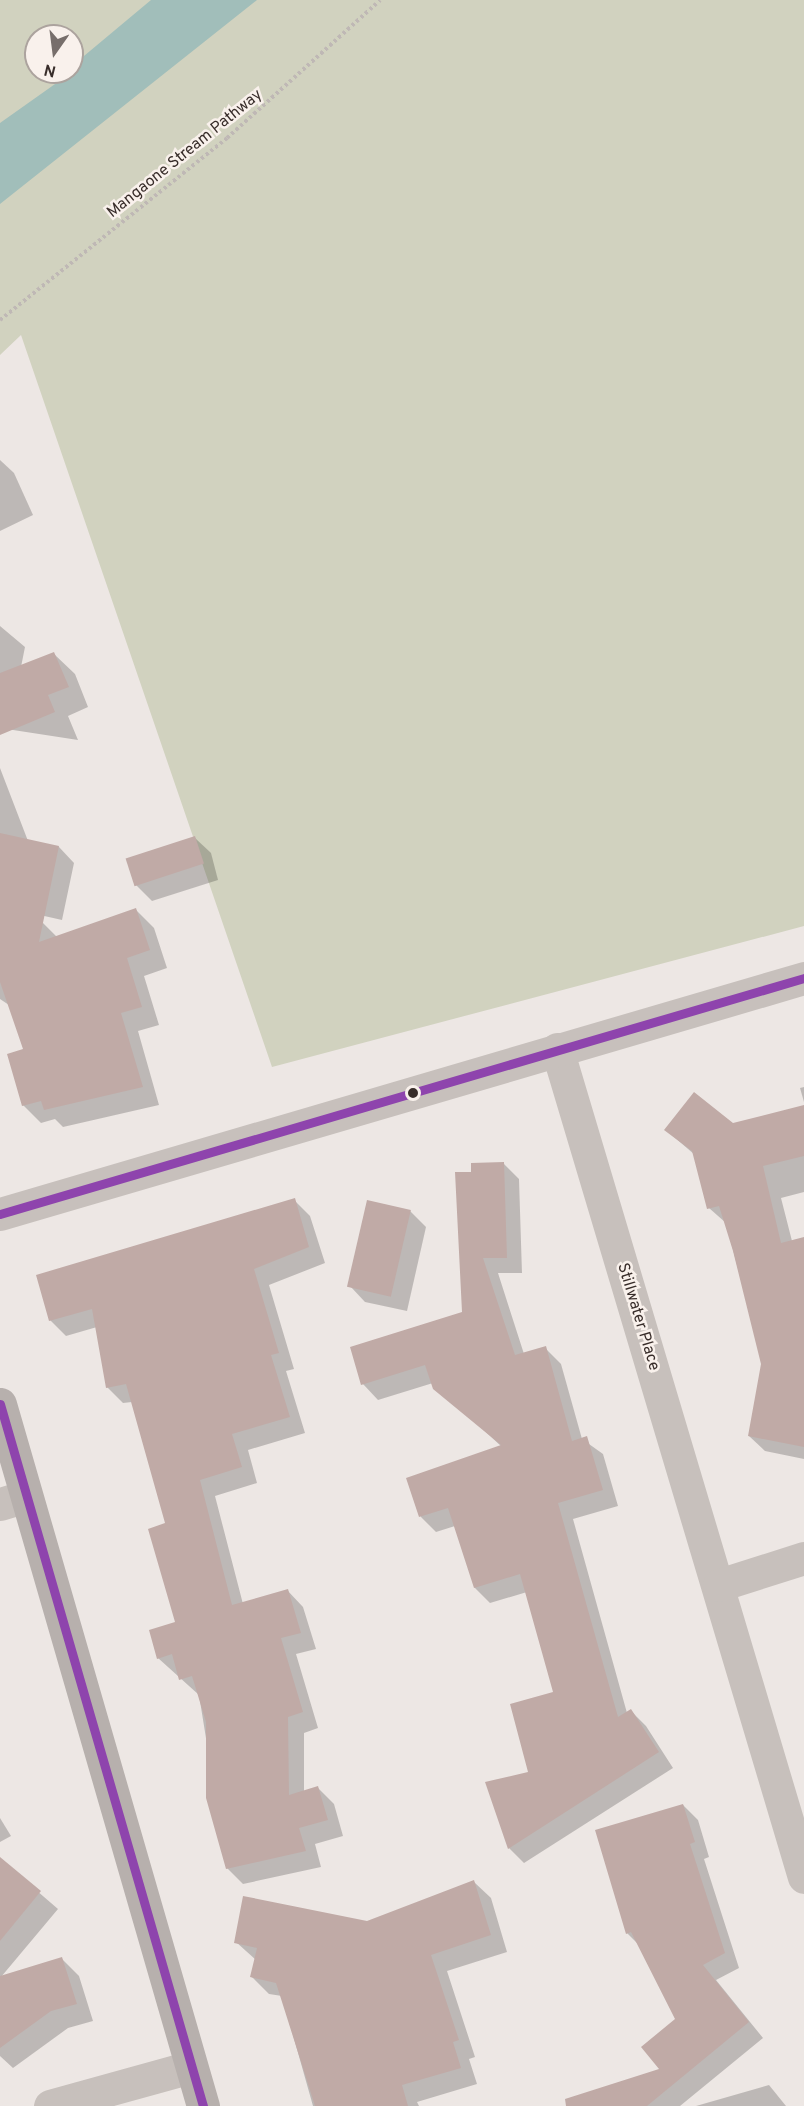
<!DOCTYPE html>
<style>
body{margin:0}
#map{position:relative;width:804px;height:2106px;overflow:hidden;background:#ede7e4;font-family:Overpass,sans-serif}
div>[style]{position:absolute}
.green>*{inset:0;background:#d1d2bf}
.water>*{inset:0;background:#a1beba}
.shadow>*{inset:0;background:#0003}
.building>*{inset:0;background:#c0aaa6;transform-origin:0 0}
.path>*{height:4px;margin-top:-2px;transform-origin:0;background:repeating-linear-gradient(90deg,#bfb8b5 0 3px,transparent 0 6px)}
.street>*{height:33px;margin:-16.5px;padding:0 16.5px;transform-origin:16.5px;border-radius:16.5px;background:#c7c0bc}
.secondary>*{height:33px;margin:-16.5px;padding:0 16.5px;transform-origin:16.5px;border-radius:16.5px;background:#b7b0ad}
.bus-1>*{height:9px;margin:-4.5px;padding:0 4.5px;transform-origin:4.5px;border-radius:4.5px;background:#8e44ad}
.dots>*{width:16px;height:16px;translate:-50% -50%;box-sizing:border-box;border:3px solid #f9f1ec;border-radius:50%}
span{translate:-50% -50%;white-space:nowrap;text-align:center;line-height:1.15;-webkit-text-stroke:5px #f9f1ec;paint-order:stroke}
.street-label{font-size:16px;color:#382d2a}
.north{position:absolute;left:24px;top:24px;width:60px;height:60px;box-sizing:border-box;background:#f9f1ec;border:2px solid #aca39e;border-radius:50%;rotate:194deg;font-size:16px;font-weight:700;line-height:24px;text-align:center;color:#382d2a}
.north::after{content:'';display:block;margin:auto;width:21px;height:27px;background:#776e6b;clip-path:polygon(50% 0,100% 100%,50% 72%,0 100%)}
</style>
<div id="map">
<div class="green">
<div style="clip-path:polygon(evenodd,0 0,804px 0,804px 926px,272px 1067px,21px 335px,0 355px,0 0,36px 36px,72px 36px,72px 72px,36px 72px,36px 36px)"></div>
</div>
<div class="water">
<div style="clip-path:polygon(151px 0,257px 0,0 204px,0 123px,72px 72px,72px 66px)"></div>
</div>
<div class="shadow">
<div style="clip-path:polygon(0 460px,14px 473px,33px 515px,0 531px)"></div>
<div style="clip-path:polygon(0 626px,25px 647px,21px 667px,54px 654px,75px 674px,88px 707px,68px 716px,78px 740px,0 728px)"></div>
<div style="clip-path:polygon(0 768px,28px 841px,59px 847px,74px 863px,62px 920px,0 906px)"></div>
<div style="clip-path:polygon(195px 838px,211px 853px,218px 880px,152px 901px,136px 885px)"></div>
<div style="clip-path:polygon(136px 910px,154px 928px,167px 968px,144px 976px,159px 1025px,138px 1031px,159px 1105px,63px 1127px,55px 1119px,41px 1123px,23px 1105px,25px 1050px,9px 1005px,0 999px,0 937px,43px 923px,57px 937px)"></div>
<div style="clip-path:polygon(804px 1087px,804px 1102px,800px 1088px)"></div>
<div style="clip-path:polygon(804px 1106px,804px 1192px,781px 1198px,792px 1241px,804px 1250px,804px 1459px,765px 1451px,749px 1436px,763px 1364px,726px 1223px,709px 1208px,695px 1155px,666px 1130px,733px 1125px)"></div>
<div style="clip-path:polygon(504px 1164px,519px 1179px,522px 1273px,498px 1273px,524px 1354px,545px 1348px,561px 1364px,582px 1439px,603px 1454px,618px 1506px,573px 1519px,627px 1713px,631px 1711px,646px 1726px,673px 1768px,524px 1863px,509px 1848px,555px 1693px,527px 1592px,490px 1603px,475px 1588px,455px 1526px,436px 1532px,421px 1517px,408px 1479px,502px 1447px,433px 1383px,378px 1400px,363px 1384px,463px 1313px,473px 1174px)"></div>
<div style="clip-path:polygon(294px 1200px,310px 1216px,325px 1263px,269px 1285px,294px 1369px,286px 1371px,305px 1433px,248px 1450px,257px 1483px,215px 1496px,243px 1604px,287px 1590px,303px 1607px,316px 1649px,296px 1654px,318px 1728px,304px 1733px,304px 1792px,318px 1788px,334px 1804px,343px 1836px,315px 1844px,321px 1867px,243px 1884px,227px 1868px,199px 1695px,158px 1658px,177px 1623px,167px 1524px,132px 1402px,123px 1403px,107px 1387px,97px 1327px,66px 1336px,50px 1320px)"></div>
<div style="clip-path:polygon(410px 1211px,426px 1227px,407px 1311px,365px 1302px,350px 1286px)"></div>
<div style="clip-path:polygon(683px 1805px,698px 1820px,709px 1857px,704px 1859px,739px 1968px,716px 1980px,763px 2038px,680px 2106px,608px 2106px,662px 2070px,677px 2020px,639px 1945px,627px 1933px)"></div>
<div style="clip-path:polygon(0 1818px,11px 1836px,0 1842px)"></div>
<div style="clip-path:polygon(0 1859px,58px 1909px,1px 1977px,62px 1959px,79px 1976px,93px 2021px,68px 2028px,13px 2068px,0 2056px)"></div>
<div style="clip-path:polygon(474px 1882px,491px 1898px,507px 1952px,447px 1971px,475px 2057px,469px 2059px,477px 2084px,417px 2102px,419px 2106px,313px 2106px,282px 1996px,269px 1994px,252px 1977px,256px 1960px,236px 1942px,367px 1922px)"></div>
<div style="clip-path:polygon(769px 2085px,786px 2106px,696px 2106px)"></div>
</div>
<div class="building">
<div style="clip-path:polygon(54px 652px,69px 687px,48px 695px,55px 712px,0 735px,0 673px)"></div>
<div style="clip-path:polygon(0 833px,59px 846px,39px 942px,136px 908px,150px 950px,127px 958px,142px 1007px,121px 1013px,143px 1087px,44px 1110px,41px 1101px,22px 1106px,7px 1054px,23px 1049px,0 982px)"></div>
<div style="left:195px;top:836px;width:29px;height:73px;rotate:72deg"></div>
<div style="clip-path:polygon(694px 1092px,733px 1123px,804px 1105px,804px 1156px,763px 1166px,781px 1243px,804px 1237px,804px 1447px,748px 1436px,761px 1364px,733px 1251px,719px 1206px,707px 1209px,692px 1151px,664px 1130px)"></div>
<div style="clip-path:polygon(504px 1162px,507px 1258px,483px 1258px,515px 1355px,546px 1346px,572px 1441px,587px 1436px,603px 1490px,558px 1503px,618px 1717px,631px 1709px,659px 1752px,508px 1849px,485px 1782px,528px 1772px,510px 1704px,553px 1692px,520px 1574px,474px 1588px,448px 1508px,419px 1517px,406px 1478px,501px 1445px,433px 1389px,425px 1365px,361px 1385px,350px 1347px,462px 1312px,455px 1172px,471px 1172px,471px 1163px)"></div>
<div style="clip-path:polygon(295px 1198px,309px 1247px,254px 1269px,279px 1353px,271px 1355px,290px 1417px,232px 1434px,242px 1467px,200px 1480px,232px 1605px,288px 1589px,301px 1633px,281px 1638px,303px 1712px,288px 1717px,289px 1795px,318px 1786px,328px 1820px,299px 1828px,306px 1851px,226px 1869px,206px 1798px,206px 1722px,192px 1676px,179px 1680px,172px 1654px,157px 1659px,149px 1630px,175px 1622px,148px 1529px,165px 1523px,126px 1384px,106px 1388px,92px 1309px,49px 1321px,36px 1275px)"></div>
<div style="left:367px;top:1200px;width:45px;height:89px;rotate:13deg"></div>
<div style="clip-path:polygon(683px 1804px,695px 1842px,690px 1844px,725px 1953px,703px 1965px,749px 2022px,647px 2106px,566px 2106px,565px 2099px,659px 2069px,641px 2047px,675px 2019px,631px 1932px,626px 1934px,595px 1830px)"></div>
<div style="clip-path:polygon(0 1857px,41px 1891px,0 1941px)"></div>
<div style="clip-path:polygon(474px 1880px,491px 1935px,431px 1955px,459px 2040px,453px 2042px,461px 2068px,402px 2085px,408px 2106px,315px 2106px,276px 1983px,250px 1977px,257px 1948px,234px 1943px,243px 1896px,367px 1921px)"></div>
<div style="clip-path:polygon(62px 1957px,77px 2004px,51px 2011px,0 2048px,0 1976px)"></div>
</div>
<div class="path">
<div style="left:0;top:320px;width:291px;rotate:-38.7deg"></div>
<div style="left:227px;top:138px;width:206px;rotate:-42deg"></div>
</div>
<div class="street">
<div style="left:557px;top:1049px;width:864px;rotate:73.39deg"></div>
<div style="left:0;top:1214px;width:838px;rotate:-16.36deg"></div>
<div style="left:0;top:1504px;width:27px;rotate:-17deg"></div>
<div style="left:719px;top:1585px;width:89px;rotate:-17.6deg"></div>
<div style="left:50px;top:2106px;width:146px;rotate:-15.5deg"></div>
</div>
<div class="secondary">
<div style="left:0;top:1404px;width:731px;rotate:73.87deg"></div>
</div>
<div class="bus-1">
<div style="left:0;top:1214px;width:838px;rotate:-16.36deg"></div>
<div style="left:0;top:1404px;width:731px;rotate:73.87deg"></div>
</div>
<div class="dots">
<div style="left:413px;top:1093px;background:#382d2a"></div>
</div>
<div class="street-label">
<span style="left:185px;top:154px;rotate:-39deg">Mangaone Stream Pathway</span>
<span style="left:638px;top:1317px;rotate:73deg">Stillwater Place</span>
</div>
<div class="north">N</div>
</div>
